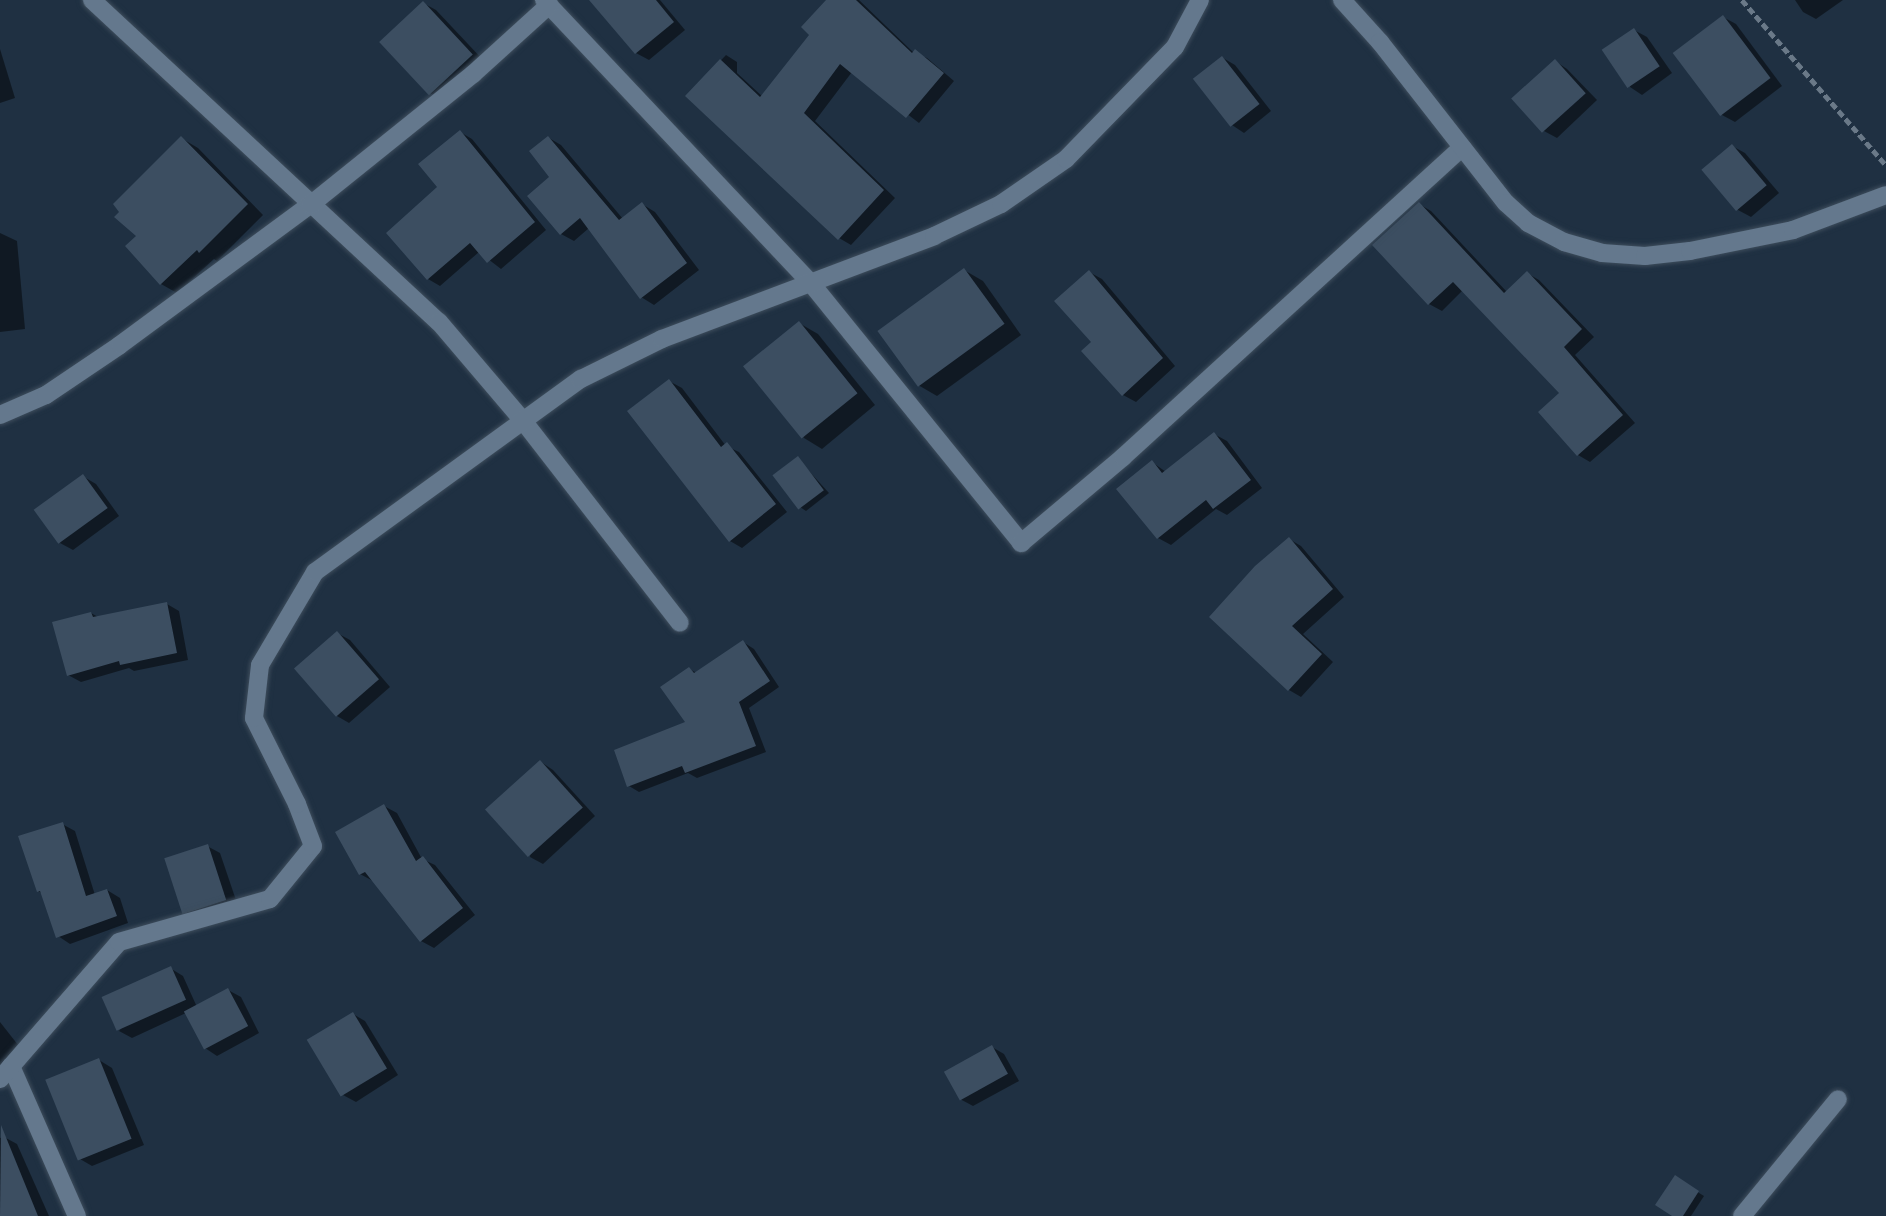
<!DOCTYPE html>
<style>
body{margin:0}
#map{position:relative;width:1886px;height:1216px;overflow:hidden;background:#1f3042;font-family:Karla,sans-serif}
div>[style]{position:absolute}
.shadow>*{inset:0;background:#0007}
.building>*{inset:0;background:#3c4e61;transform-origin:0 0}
.path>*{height:4.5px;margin-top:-2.25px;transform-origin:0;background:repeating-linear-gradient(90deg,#6a7988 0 7px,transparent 0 10.5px)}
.roads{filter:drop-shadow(0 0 2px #3e4d5c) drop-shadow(0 0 2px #3e4d5c)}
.minor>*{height:18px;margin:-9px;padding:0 9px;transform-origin:9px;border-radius:9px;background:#64788d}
span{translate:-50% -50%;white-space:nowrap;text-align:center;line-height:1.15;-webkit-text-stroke:5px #162638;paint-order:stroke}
</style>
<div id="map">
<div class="shadow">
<div style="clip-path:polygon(597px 0,660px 0,685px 30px,649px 60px,636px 53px,594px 3px)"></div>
<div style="clip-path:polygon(829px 0,859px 0,914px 53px,927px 58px,954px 81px,919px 123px,852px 72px,815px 121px,895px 198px,851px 245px,839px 238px,687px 96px,726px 55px,737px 62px,737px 73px,763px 97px,811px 34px)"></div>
<div style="clip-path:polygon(1795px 0,1843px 0,1816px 19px,1803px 12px)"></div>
<div style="clip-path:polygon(423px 3px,436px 10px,484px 61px,443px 100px,430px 93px,382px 42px)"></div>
<div style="clip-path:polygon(1723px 17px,1736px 24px,1782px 86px,1735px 122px,1722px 115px)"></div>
<div style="clip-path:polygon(1634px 30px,1647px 37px,1672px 73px,1642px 95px,1630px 87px)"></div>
<div style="clip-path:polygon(0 49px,15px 98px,0 103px)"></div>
<div style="clip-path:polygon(1223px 58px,1235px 65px,1271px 111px,1244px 133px,1232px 125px)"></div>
<div style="clip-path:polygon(1555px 61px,1567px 69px,1597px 100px,1557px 138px,1544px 131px,1515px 99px)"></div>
<div style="clip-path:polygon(460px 132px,472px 139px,546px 230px,501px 269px,479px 252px,440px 286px,428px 279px,439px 188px)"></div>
<div style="clip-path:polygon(181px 138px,198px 148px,263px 215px,217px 261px,214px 259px,177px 293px,161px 284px,139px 235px,121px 212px)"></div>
<div style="clip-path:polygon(549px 138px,561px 145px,623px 219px,642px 204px,655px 212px,699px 270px,654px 305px,641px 297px,589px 228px,574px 241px,561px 234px)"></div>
<div style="clip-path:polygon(1732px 146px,1745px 153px,1779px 193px,1751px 217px,1738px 210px)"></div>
<div style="clip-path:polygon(1419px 204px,1431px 211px,1507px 292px,1527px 273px,1539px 280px,1594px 337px,1575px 355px,1635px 423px,1590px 462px,1578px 455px,1562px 393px,1463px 290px,1442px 311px,1429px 304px)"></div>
<div style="clip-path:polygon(0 233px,17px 241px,25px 329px,0 332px)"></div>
<div style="clip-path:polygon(964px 270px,983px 281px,1021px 335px,937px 396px,918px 385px)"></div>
<div style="clip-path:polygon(1089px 272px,1102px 279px,1175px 366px,1136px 402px,1123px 395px,1084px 351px,1093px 342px)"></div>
<div style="clip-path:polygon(799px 323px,818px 334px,875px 405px,822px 449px,804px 438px,746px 367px)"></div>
<div style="clip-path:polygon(669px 381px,682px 388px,726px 446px,739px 452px,787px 512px,742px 548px,730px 541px)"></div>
<div style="clip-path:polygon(1214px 434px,1227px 441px,1262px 488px,1227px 515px,1216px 509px,1171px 545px,1158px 538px,1119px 489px,1152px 462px,1166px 472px)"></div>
<div style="clip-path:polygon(798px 459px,829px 493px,806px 511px,800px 507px)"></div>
<div style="clip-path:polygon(84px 477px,96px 484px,119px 516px,73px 550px,60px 543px)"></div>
<div style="clip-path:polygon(1289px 539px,1301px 546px,1344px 597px,1303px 634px,1333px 662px,1301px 697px,1289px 690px)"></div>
<div style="clip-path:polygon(167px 604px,179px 611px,188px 660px,134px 671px,129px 668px,81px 682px,68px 675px,91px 613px,98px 617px)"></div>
<div style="clip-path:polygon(337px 633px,350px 640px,390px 687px,349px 723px,337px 716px)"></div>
<div style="clip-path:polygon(743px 642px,754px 649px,779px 687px,749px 708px,766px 752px,697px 778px,688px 773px,639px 792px,629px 786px,687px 723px,689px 669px,697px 673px)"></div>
<div style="clip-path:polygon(541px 762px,553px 770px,595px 816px,543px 864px,530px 857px)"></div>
<div style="clip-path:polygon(384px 806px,397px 813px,422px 859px,435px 865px,475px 915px,434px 948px,421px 941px,373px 881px,360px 874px)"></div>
<div style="clip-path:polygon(62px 824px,75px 831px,95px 895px,107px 890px,120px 898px,128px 923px,70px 944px,58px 936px,43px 894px,38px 891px)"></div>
<div style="clip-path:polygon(207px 846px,220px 853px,238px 906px,197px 918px,185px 911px)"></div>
<div style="clip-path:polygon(170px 968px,183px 976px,197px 1007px,228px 990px,241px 997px,259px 1033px,217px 1056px,205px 1048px,186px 1013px,132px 1038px,119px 1031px)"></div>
<div style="clip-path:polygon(353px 1014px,365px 1021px,398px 1075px,356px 1102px,343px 1095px)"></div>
<div style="clip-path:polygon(0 1022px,22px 1050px,0 1066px)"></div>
<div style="clip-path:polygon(992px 1047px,1004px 1054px,1019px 1081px,973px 1106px,960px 1099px)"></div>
<div style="clip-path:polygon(99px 1060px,112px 1068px,144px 1145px,92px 1166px,80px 1159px)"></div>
<div style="clip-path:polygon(4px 1137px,17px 1144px,49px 1216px,0 1216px,0 1138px)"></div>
<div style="clip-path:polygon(1675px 1178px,1704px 1196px,1691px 1216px,1675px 1216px)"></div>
</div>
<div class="building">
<div style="clip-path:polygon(589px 0,656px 0,674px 22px,635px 54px)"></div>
<div style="clip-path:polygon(826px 0,856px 0,912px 53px,915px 49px,944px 73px,906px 118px,840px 64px,804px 113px,884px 190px,838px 240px,685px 96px,720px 59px,760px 97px,809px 35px,801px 27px)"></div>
<div style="left:423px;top:1px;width:73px;height:60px;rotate:47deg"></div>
<div style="left:1723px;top:15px;width:79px;height:63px;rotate:53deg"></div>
<div style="left:1634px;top:28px;width:46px;height:39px;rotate:56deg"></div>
<div style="left:1222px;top:56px;width:61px;height:37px;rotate:52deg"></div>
<div style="left:1555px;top:59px;width:46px;height:59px;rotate:48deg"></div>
<div style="clip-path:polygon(460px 130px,535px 222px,487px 263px,470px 243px,427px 280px,386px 233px,437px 187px,418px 164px)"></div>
<div style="clip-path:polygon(181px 136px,248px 204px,199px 253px,197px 250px,160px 285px,125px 246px,136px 236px,114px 217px,119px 212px,113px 204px)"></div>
<div style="clip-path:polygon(548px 136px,619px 220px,642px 202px,687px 263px,640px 299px,580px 218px,560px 235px,527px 196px,549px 177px,529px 151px)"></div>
<div style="left:1732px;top:144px;width:54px;height:40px;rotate:50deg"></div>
<div style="clip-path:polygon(1419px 202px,1504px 293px,1527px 271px,1582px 329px,1564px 347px,1623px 415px,1577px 456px,1538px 412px,1559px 393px,1453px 282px,1428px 305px,1372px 245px)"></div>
<div style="left:964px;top:268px;width:69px;height:107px;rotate:54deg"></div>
<div style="clip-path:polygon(1089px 270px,1163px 358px,1122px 396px,1081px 351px,1091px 342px,1054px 301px)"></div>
<div style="left:799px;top:321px;width:93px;height:72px;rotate:51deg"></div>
<div style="clip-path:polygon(669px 379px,721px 447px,727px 442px,776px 504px,729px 542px,627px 411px)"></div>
<div style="clip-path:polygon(1214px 432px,1251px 480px,1213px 509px,1206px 500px,1157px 539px,1116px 489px,1152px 460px,1162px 473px)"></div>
<div style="left:798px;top:456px;width:43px;height:32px;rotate:53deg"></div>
<div style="left:83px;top:474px;width:42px;height:61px;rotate:54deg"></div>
<div style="clip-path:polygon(1289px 537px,1333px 589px,1292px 626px,1322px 654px,1288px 691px,1209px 617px,1255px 566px)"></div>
<div style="clip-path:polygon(167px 602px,177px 653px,120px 665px,119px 661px,67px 676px,52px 622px,91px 612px,93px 617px)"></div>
<div style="left:337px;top:631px;width:64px;height:57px;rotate:49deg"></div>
<div style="clip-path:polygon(743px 640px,770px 681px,739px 702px,756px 746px,685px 773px,682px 766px,627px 787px,614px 750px,685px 722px,660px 687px,689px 667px,694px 673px)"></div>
<div style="left:540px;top:760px;width:64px;height:74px;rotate:48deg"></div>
<div style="clip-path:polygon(384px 804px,416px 861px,423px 856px,463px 908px,420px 942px,365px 872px,359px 875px,335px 832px)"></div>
<div style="clip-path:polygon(63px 822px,86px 896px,107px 889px,117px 916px,56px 938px,40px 891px,37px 892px,18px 836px)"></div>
<div style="left:208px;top:844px;width:59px;height:46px;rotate:72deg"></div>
<div style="left:171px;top:966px;width:37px;height:76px;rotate:66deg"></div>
<div style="left:228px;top:988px;width:43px;height:50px;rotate:62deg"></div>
<div style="left:353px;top:1012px;width:66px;height:54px;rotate:59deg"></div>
<div style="left:992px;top:1045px;width:33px;height:55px;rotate:61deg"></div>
<div style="left:99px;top:1058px;width:87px;height:58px;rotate:68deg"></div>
<div style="clip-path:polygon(1px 1125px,38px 1216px,0 1216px)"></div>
<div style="clip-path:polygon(1675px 1175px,1699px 1191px,1683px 1216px,1672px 1216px,1655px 1205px)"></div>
</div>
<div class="path">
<div style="left:1742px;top:0;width:219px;rotate:48.9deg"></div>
</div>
<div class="roads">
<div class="minor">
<div style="left:92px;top:0;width:473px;rotate:42.9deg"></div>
<div style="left:439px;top:322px;width:131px;rotate:49.6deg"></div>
<div style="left:524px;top:422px;width:254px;rotate:52.2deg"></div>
<div style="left:544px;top:0;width:388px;rotate:46.7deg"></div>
<div style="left:810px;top:282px;width:336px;rotate:51deg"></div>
<div style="left:1021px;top:543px;width:133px;rotate:-40.1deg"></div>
<div style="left:1123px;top:457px;width:459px;rotate:-42.4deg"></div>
<div style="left:1342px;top:0;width:57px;rotate:47.9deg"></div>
<div style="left:1380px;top:42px;width:204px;rotate:52deg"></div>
<div style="left:1506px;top:203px;width:30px;rotate:42deg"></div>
<div style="left:1528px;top:223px;width:41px;rotate:27.8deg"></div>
<div style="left:1564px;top:242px;width:40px;rotate:16deg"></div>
<div style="left:1602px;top:253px;width:43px;rotate:4deg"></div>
<div style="left:1645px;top:256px;width:45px;rotate:-6.3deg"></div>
<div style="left:1690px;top:251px;width:105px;rotate:-11.5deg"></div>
<div style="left:1793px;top:230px;width:99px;rotate:-20.6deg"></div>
<div style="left:0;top:415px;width:50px;rotate:-23.5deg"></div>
<div style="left:46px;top:395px;width:89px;rotate:-34deg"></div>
<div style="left:120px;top:345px;width:236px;rotate:-36.4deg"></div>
<div style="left:310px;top:205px;width:209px;rotate:-38.8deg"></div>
<div style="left:473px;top:74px;width:103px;rotate:-42.2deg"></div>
<div style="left:11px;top:1066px;width:164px;rotate:66.3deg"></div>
<div style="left:0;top:1079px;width:181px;rotate:-49deg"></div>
<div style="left:119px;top:942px;width:157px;rotate:-15.9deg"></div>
<div style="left:270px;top:899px;width:68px;rotate:-50.9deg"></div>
<div style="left:313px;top:846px;width:45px;rotate:-110.9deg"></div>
<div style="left:297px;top:804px;width:96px;rotate:-116.6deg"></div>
<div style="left:254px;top:718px;width:53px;rotate:-83.5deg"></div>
<div style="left:260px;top:665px;width:108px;rotate:-59.4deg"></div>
<div style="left:315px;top:572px;width:329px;rotate:-36deg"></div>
<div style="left:581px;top:379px;width:90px;rotate:-26.3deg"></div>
<div style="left:662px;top:339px;width:291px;rotate:-20.7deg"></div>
<div style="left:934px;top:236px;width:74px;rotate:-25.5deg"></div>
<div style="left:1001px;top:204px;width:79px;rotate:-34.7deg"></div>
<div style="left:1066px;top:159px;width:156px;rotate:-45.8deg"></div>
<div style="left:1175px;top:47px;width:53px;rotate:-62deg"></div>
<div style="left:1742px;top:1216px;width:151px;rotate:-50.6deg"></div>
</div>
</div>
</div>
